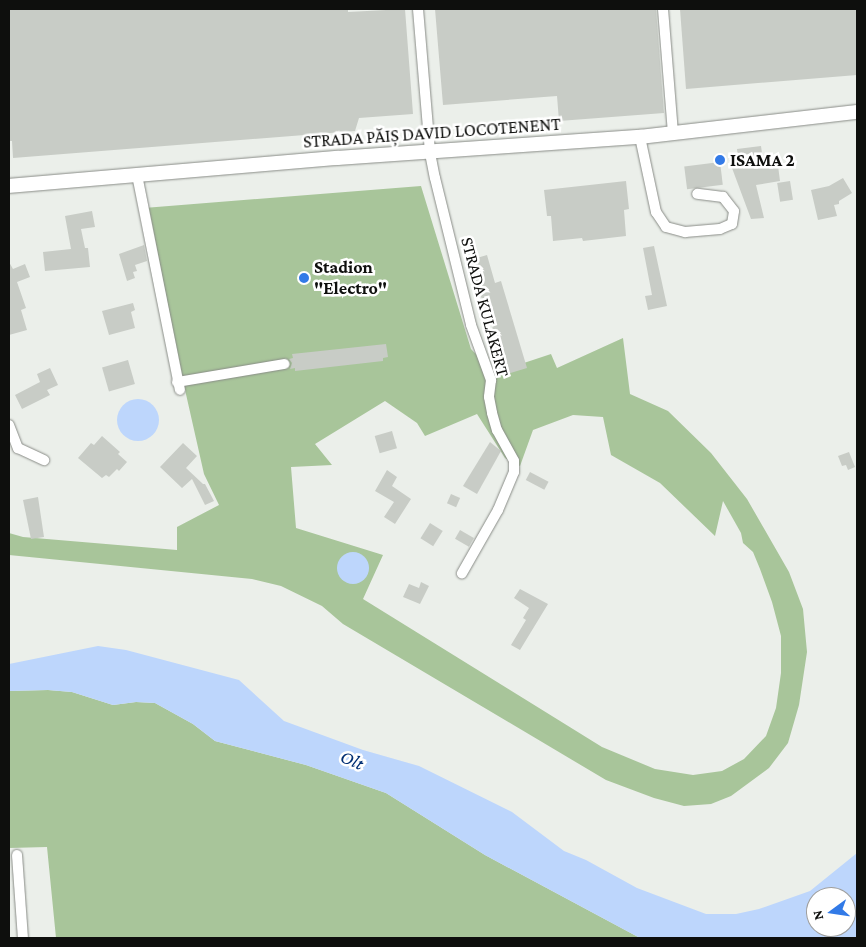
<!DOCTYPE html>
<meta charset="utf-8">
<style>
body{margin:0}
#map{position:relative;width:866px;height:947px;overflow:hidden;background:#ebefea;font-family:"Crimson Pro",serif}
div>[style]{position:absolute}
.green>*{inset:0;background:#a8c59a}
.water>*{inset:0;background:#bdd6fc}
.round{border-radius:50%}
.building>*{inset:0;background:#c8ccc6;transform-origin:0 0}
.roads{filter:drop-shadow(0 0 1px #898c87) drop-shadow(0 0 1px #898c87)}
.minor>*{height:10px;margin:-5px;padding:0 5px;transform-origin:5px;border-radius:5px;background:#fff}
.major>*{height:14px;margin:-7px;padding:0 7px;transform-origin:7px;border-radius:7px;background:#fff}
.dots>*{width:14px;height:14px;translate:-50% -50%;box-sizing:border-box;border:2px solid #fff;border-radius:50%}
span{translate:-50% -50%;white-space:nowrap;text-align:center;line-height:1.15;-webkit-text-stroke:5px #fff;paint-order:stroke}
.street-label{font-size:18px;color:#0e0f0d}
.poi-label{font-size:18px;color:#0e0f0d;font-weight:700}
.left{translate:0 -50%;text-align:left}
.water-label{font-size:19px;color:#002e73;font-style:italic}
.frame{position:absolute;inset:0;border:10px solid #0e0f0d;pointer-events:none}
.north{position:absolute;left:806px;top:887px;width:50px;height:50px;box-sizing:border-box;background:#fff;border:1px solid #9f9f9e;border-radius:50%;rotate:256deg;font-size:14px;font-weight:700;line-height:20px;text-align:center;color:#0e0f0d}
.north::after{content:'';display:block;margin:auto;width:18px;height:22px;background:#327ae7;clip-path:polygon(50% 0,100% 100%,50% 72%,0 100%)}
</style>
<div id="map">
<div class="green">
<div style="clip-path:polygon(evenodd,421px 186px,471px 349px,494px 373px,551px 354px,557px 368px,623px 338px,630px 394px,668px 411px,711px 453px,747px 499px,789px 572px,803px 609px,807px 652px,799px 705px,788px 743px,769px 768px,731px 796px,711px 804px,684px 806px,654px 798px,606px 780px,343px 624px,322px 606px,281px 586px,252px 579px,9px 555px,9px 533px,23px 537px,177px 550px,177px 527px,219px 505px,204px 474px,144px 208px,421px 186px,385px 401px,417px 423px,425px 436px,477px 414px,505px 458px,520px 466px,533px 430px,573px 415px,603px 417px,611px 455px,660px 483px,715px 536px,723px 501px,741px 533px,743px 543px,753px 552px,760px 569px,772px 602px,781px 636px,781px 673px,776px 708px,766px 736px,744px 759px,722px 771px,693px 775px,655px 769px,602px 747px,363px 599px,383px 555px,296px 528px,291px 467px,332px 465px,315px 444px,385px 401px)"></div>
<div style="clip-path:polygon(48px 690px,72px 692px,113px 705px,136px 702px,155px 703px,193px 724px,215px 741px,306px 765px,386px 793px,485px 855px,640px 938px,56px 938px,47px 847px,9px 848px,9px 691px)"></div>
</div>
<div class="water">
<div class="round" style="left:117px;top:399px;width:42px;height:42px"></div>
<div class="round" style="left:337px;top:552px;width:32px;height:32px"></div>
<div style="clip-path:polygon(evenodd,98px 646px,126px 650px,239px 680px,284px 721px,363px 750px,419px 766px,512px 812px,564px 851px,586px 860px,637px 888px,706px 914px,736px 914px,759px 909px,810px 891px,857px 853px,857px 938px,640px 938px,485px 855px,386px 793px,306px 765px,215px 741px,193px 724px,155px 703px,136px 702px,113px 705px,72px 692px,48px 690px,9px 691px,9px 664px,98px 646px,816px 897px,846px 897px,846px 927px,816px 927px,816px 897px)"></div>
</div>
<div class="building">
<div style="clip-path:polygon(9px 9px,348px 9px,348px 12px,405px 9px,413px 114px,359px 118px,355px 131px,13px 158px,12px 141px,9px 141px)"></div>
<div style="clip-path:polygon(435px 9px,656px 9px,664px 113px,559px 121px,557px 96px,443px 105px)"></div>
<div style="clip-path:polygon(680px 9px,857px 9px,857px 75px,686px 89px)"></div>
<div style="clip-path:polygon(761px 146px,763px 160px,777px 158px,780px 181px,756px 185px,764px 218px,751px 219px,729px 160px,738px 159px,737px 149px)"></div>
<div style="left:720px;top:162px;width:23px;height:36px;rotate:83deg"></div>
<div style="clip-path:polygon(843px 178px,852px 193px,839px 201px,839px 204px,834px 205px,837px 216px,818px 220px,811px 190px,829px 186px)"></div>
<div style="clip-path:polygon(626px 181px,629px 209px,624px 210px,626px 236px,583px 241px,582px 238px,553px 241px,551px 216px,547px 216px,544px 190px)"></div>
<div style="left:790px;top:181px;width:19px;height:13px;rotate:81deg"></div>
<div style="clip-path:polygon(92px 211px,95px 227px,81px 229px,85px 248px,88px 248px,90px 267px,45px 271px,43px 252px,71px 249px,65px 216px)"></div>
<div style="clip-path:polygon(144px 245px,147px 261px,135px 265px,137px 271px,133px 272px,135px 278px,127px 281px,119px 254px)"></div>
<div style="clip-path:polygon(654px 246px,667px 306px,648px 310px,645px 296px,652px 295px,643px 248px)"></div>
<div style="clip-path:polygon(487px 255px,495px 283px,501px 281px,527px 368px,507px 374px,492px 326px,496px 325px,489px 302px,483px 303px,470px 260px)"></div>
<div style="clip-path:polygon(9px 262px,13px 269px,25px 264px,30px 277px,17px 282px,26px 308px,21px 310px,27px 330px,9px 335px)"></div>
<div style="clip-path:polygon(133px 303px,135px 310px,131px 312px,135px 328px,109px 335px,102px 311px)"></div>
<div style="clip-path:polygon(386px 344px,388px 357px,383px 358px,383px 361px,295px 371px,295px 368px,290px 369px,292px 363px,289px 359px,293px 358px,292px 354px)"></div>
<div style="left:128px;top:360px;width:25px;height:27px;rotate:74deg"></div>
<div style="clip-path:polygon(50px 368px,58px 385px,47px 390px,50px 395px,22px 409px,15px 395px,40px 382px,37px 374px)"></div>
<div style="left:392px;top:431px;width:18px;height:18px;rotate:74deg"></div>
<div style="clip-path:polygon(102px 436px,120px 452px,118px 454px,127px 462px,119px 471px,117px 469px,109px 477px,106px 475px,102px 478px,78px 458px,91px 443px,94px 445px)"></div>
<div style="clip-path:polygon(490px 442px,501px 451px,477px 494px,463px 486px)"></div>
<div style="clip-path:polygon(183px 443px,197px 456px,186px 468px,203px 484px,205px 484px,214px 501px,205px 505px,192px 479px,182px 488px,160px 467px)"></div>
<div style="clip-path:polygon(849px 452px,855px 467px,848px 470px,846px 465px,842px 466px,838px 456px)"></div>
<div style="clip-path:polygon(387px 470px,397px 477px,392px 486px,411px 499px,395px 524px,384px 517px,394px 502px,375px 491px)"></div>
<div style="left:530px;top:472px;width:21px;height:9px;rotate:28deg"></div>
<div style="left:451px;top:494px;width:10px;height:10px;rotate:24deg"></div>
<div style="clip-path:polygon(38px 497px,44px 537px,31px 539px,23px 500px)"></div>
<div style="left:430px;top:523px;width:15px;height:18px;rotate:32deg"></div>
<div style="left:460px;top:530px;width:16px;height:10px;rotate:30deg"></div>
<div style="clip-path:polygon(421px 582px,429px 586px,420px 604px,403px 597px,409px 584px,419px 588px)"></div>
<div style="clip-path:polygon(520px 589px,548px 604px,520px 650px,511px 645px,526px 620px,523px 618px,529px 608px,514px 598px)"></div>
</div>
<div class="roads">
<div class="minor">
<div style="left:418px;top:9px;width:144px;rotate:85.2deg"></div>
<div style="left:430px;top:153px;width:25px;rotate:79deg"></div>
<div style="left:435px;top:178px;width:151px;rotate:76.2deg"></div>
<div style="left:471px;top:325px;width:59px;rotate:70deg"></div>
<div style="left:491px;top:380px;width:17px;rotate:97deg"></div>
<div style="left:489px;top:397px;width:16px;rotate:79deg"></div>
<div style="left:492px;top:413px;width:18px;rotate:74deg"></div>
<div style="left:497px;top:430px;width:35px;rotate:61deg"></div>
<div style="left:514px;top:461px;width:11px;rotate:90deg"></div>
<div style="left:514px;top:472px;width:41px;rotate:112.8deg"></div>
<div style="left:498px;top:510px;width:73px;rotate:119.7deg"></div>
<div style="left:663px;top:9px;width:125px;rotate:85.4deg"></div>
<div style="left:640px;top:137px;width:77px;rotate:78deg"></div>
<div style="left:656px;top:212px;width:18px;rotate:56deg"></div>
<div style="left:666px;top:227px;width:20px;rotate:15deg"></div>
<div style="left:685px;top:232px;width:35px;rotate:-5deg"></div>
<div style="left:720px;top:229px;width:13px;rotate:-23deg"></div>
<div style="left:732px;top:224px;width:13px;rotate:-81deg"></div>
<div style="left:734px;top:211px;width:18px;rotate:-128deg"></div>
<div style="left:723px;top:197px;width:26px;rotate:-173deg"></div>
<div style="left:137px;top:175px;width:219px;rotate:78.7deg"></div>
<div style="left:177px;top:382px;width:109px;rotate:-9.5deg"></div>
<div style="left:9px;top:425px;width:25px;rotate:69deg"></div>
<div style="left:18px;top:448px;width:29px;rotate:25deg"></div>
<div style="left:17px;top:855px;width:83px;rotate:85.9deg"></div>
</div>
<div class="major">
<div style="left:9px;top:186px;width:329px;rotate:-4.9deg"></div>
<div style="left:337px;top:158px;width:304px;rotate:-4deg"></div>
<div style="left:640px;top:137px;width:218px;rotate:-6.6deg"></div>
</div>
</div>
<div class="dots">
<div style="left:720px;top:160px;background:#327ae7"></div>
<div style="left:304px;top:278px;background:#327ae7"></div>
</div>
<div class="street-label">
<span style="left:432px;top:133px;rotate:-4deg">STRADA PĂIȘ DAVID LOCOTENENT</span>
<span style="left:485px;top:307px;rotate:75deg">STRADA KULAKERT</span>
</div>
<div class="poi-label">
<span class="left" style="left:730px;top:160px">ISAMA 2</span>
<span class="left" style="left:314px;top:278px">Stadion<br>"Electro"</span>
</div>
<div class="water-label">
<span style="left:352px;top:760px;rotate:24deg">Olt</span>
</div>
<div class="frame"></div>
<div class="north">N</div>
</div>
